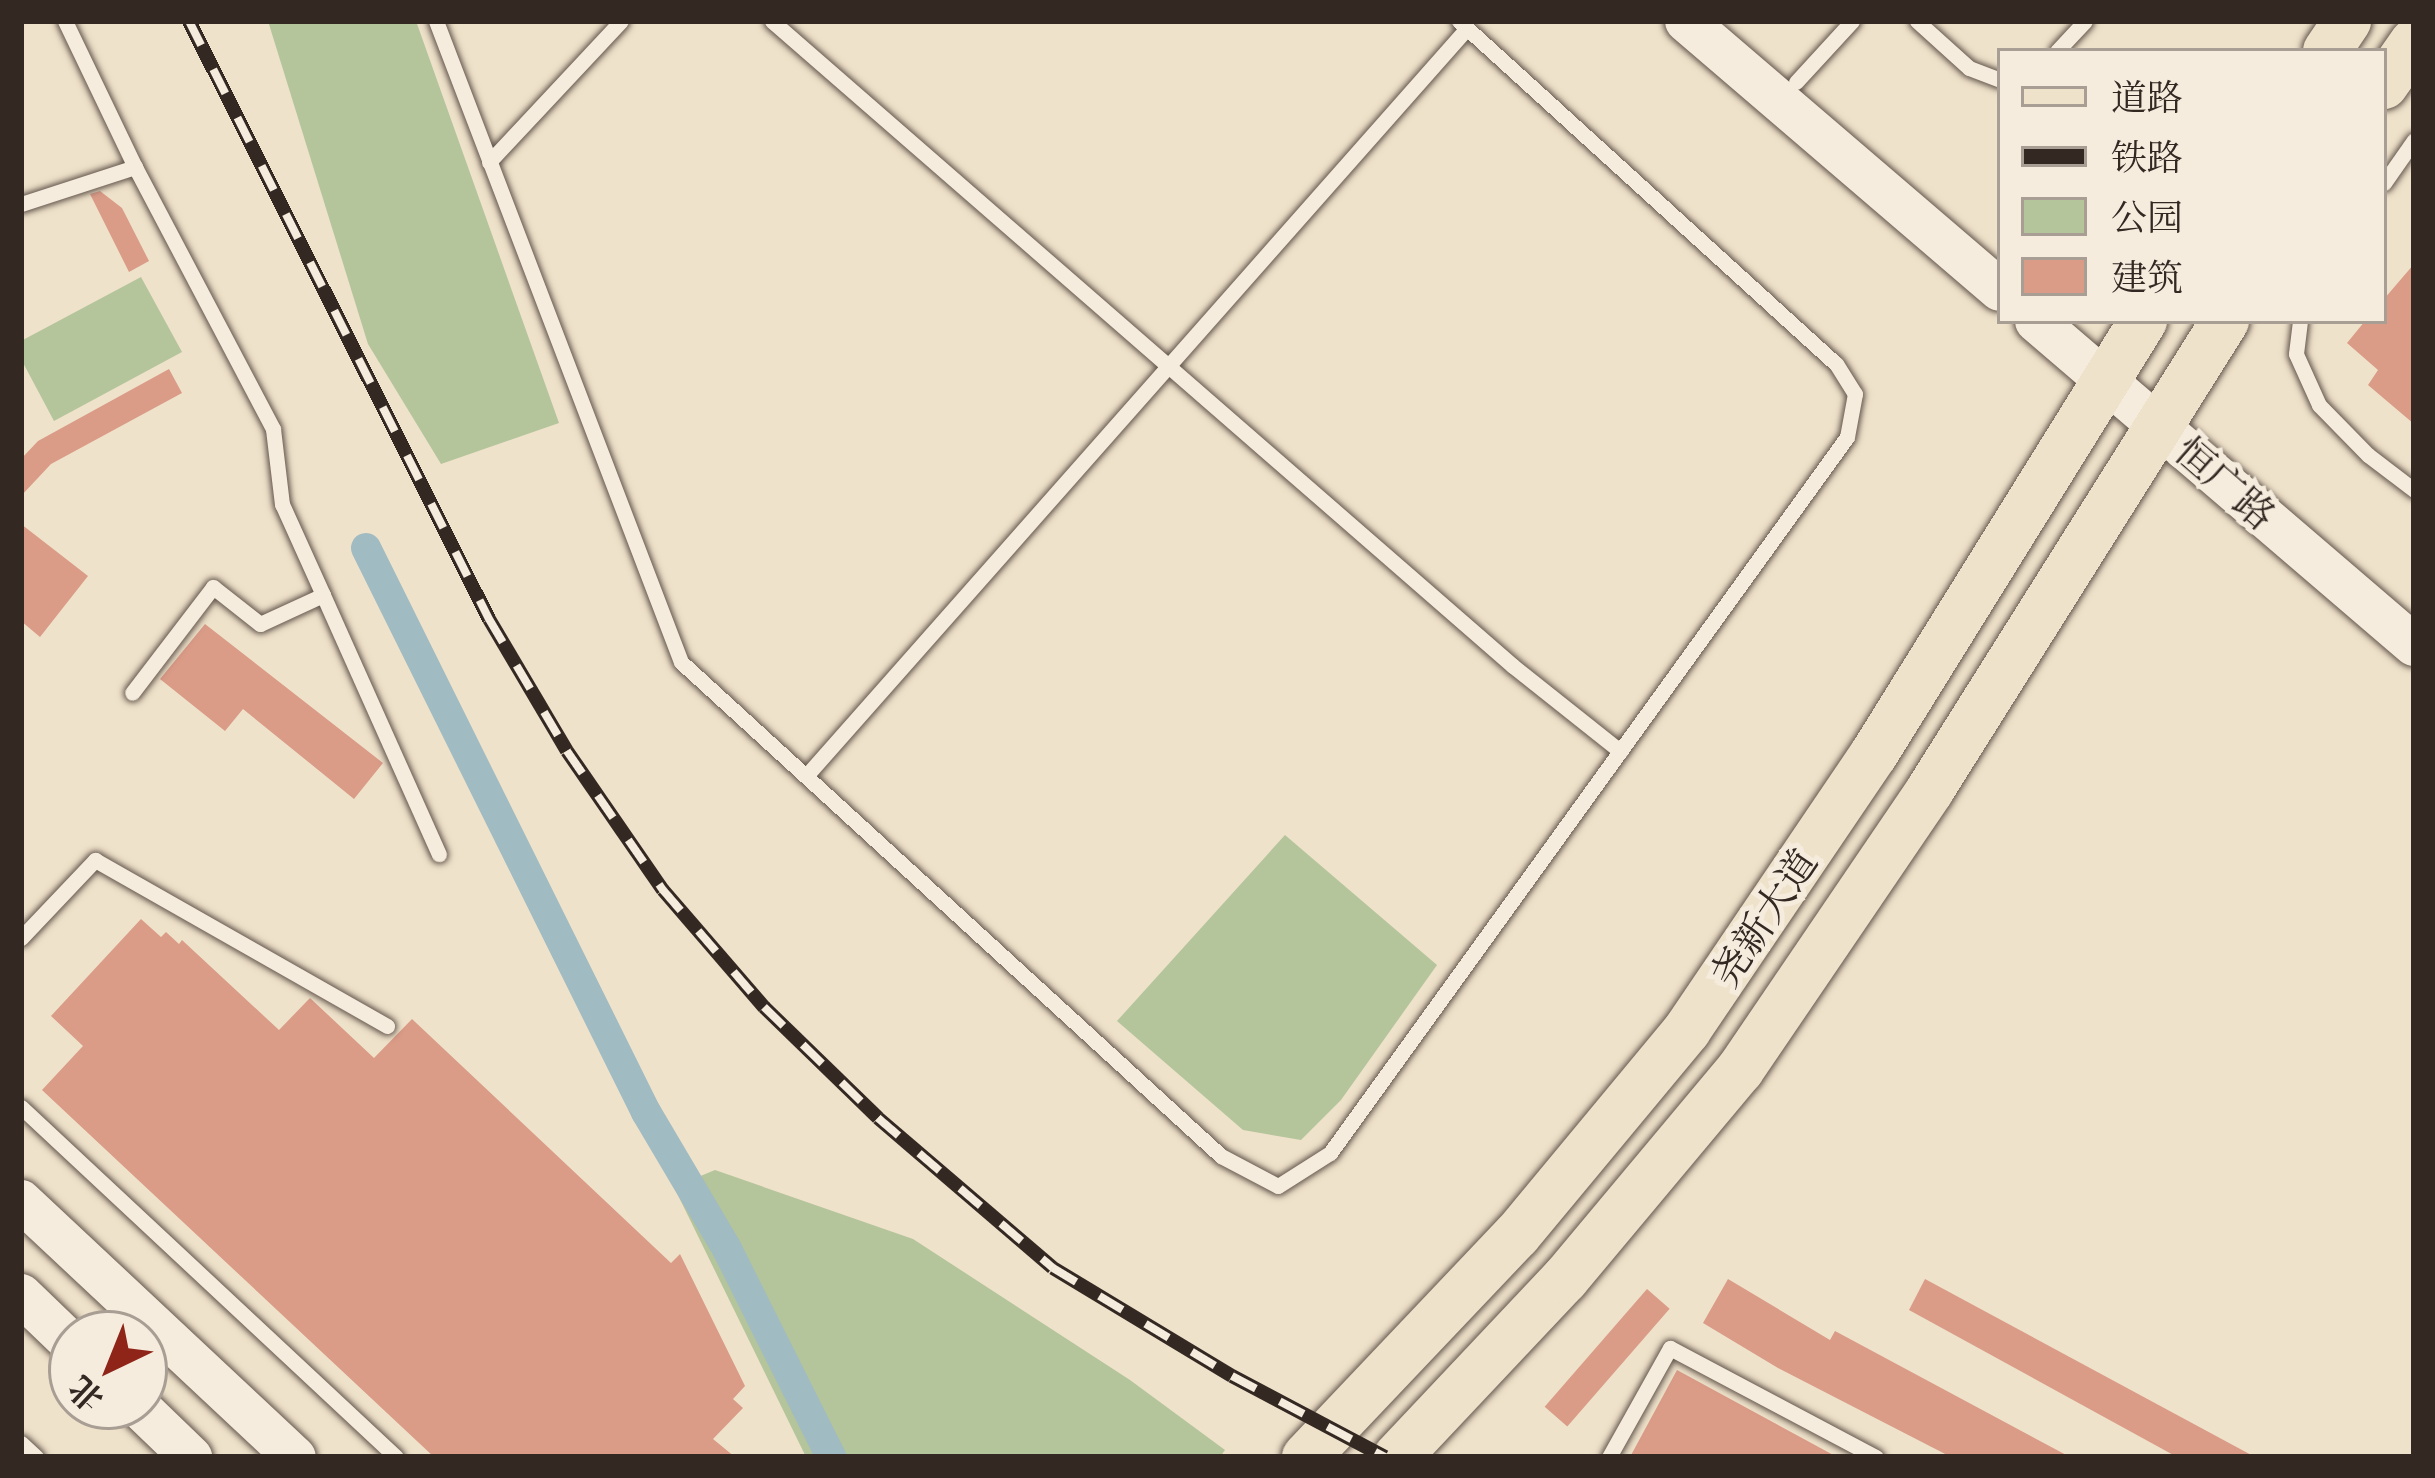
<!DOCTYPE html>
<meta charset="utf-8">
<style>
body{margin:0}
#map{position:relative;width:2435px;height:1478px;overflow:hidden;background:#efe2ca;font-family:"Gentium Book Plus","Noto Serif SC",serif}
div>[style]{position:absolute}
.green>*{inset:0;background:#b4c49b}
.canal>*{height:30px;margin:-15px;padding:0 15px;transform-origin:15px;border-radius:15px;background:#a0bbc2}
.building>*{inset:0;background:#da9b87;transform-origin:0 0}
.roads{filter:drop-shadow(0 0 3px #63564d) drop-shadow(0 0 3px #63564d)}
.lane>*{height:15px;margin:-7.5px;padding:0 7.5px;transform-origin:7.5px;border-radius:7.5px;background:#f5ecdd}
.secondary>*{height:42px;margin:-21px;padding:0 21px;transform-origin:21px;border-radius:21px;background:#f5ecdd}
.primary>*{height:48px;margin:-24px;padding:0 24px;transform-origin:24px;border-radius:24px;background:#efe2ca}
.rail>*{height:14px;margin-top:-7px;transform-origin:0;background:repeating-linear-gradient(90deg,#f5ecdd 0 27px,#342823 0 54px);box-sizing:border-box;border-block:3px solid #342823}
span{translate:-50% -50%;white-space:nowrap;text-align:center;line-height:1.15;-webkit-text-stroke:10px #f5ecdd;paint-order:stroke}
.street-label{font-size:39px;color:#342823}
.frame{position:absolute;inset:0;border:24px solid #342823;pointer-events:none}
.legend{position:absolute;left:1997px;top:48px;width:390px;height:276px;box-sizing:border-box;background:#f5ecdd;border:3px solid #a89e93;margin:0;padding:15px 21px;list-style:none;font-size:36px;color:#342823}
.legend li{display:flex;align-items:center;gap:24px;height:60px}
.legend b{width:60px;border:3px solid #a89e93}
.north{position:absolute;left:48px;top:1310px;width:120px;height:120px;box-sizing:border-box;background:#f5ecdd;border:3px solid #a89e93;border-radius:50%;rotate:223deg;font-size:33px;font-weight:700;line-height:48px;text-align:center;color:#342823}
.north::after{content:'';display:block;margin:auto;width:42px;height:54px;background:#8f2418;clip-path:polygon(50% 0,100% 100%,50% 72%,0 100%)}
</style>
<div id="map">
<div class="green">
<div style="clip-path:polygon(268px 21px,416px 21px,559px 423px,441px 464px,368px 344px)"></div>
<div style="clip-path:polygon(141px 277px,182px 352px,54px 421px,21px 359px,21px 341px)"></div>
<div style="clip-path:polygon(1285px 835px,1437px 965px,1341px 1100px,1301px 1140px,1243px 1130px,1117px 1021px)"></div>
<div style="clip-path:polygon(715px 1170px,913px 1239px,1130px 1380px,1225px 1450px,1220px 1457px,806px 1457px,674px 1187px)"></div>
</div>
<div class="canal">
<div style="left:366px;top:548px;width:630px;rotate:63.6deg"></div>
<div style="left:646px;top:1112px;width:159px;rotate:59.4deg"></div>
<div style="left:727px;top:1249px;width:233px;rotate:63.4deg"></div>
</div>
<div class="building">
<div style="clip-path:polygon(100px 191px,122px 208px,149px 261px,129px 272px,90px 194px)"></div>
<div style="clip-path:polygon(2414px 264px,2414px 424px,2368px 385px,2378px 370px,2347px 343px,2365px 321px,2384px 321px,2384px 299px)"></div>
<div style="clip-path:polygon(169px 369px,182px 393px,51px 464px,21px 496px,21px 459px,38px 441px)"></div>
<div style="clip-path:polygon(21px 524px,88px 576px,40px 637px,21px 621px)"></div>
<div style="clip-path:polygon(205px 624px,383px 763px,354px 799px,243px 709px,225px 731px,160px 679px)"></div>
<div style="clip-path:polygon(141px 919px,161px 937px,166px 932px,179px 944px,182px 940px,279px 1030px,310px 998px,374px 1058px,412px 1019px,671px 1263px,680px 1254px,745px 1386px,733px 1399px,743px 1408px,713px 1439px,735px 1457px,434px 1457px,42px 1090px,83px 1046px,51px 1016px)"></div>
<div style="clip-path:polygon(1728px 1279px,1830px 1340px,1835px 1331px,2070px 1457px,1951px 1457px,1778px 1368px,1703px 1323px)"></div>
<div style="clip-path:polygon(1925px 1279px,2255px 1457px,2177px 1457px,1909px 1310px)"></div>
<div style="left:1647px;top:1289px;width:30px;height:156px;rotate:41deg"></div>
<div style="clip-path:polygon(1677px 1370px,1837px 1457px,1630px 1457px)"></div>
</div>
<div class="roads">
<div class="lane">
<div style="left:65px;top:21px;width:162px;rotate:64.4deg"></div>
<div style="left:135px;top:167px;width:296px;rotate:62.2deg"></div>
<div style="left:273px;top:429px;width:76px;rotate:83.2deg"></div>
<div style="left:282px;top:504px;width:100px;rotate:65.7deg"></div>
<div style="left:323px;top:595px;width:69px;rotate:155.3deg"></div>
<div style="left:260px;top:624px;width:60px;rotate:-141.8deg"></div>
<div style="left:213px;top:587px;width:133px;rotate:127.4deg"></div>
<div style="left:436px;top:21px;width:686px;rotate:69.08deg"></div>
<div style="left:681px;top:662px;width:732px;rotate:42.45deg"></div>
<div style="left:1221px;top:1156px;width:64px;rotate:27.8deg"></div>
<div style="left:1278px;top:1186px;width:62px;rotate:-32.4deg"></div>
<div style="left:1330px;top:1153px;width:883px;rotate:-54.17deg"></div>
<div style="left:1847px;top:437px;width:44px;rotate:-79.5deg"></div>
<div style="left:1855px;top:394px;width:36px;rotate:-122deg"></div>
<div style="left:1836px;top:364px;width:510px;rotate:-137.7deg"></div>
<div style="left:772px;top:21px;width:982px;rotate:41.04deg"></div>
<div style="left:1513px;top:666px;width:137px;rotate:38.5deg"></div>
<div style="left:1917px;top:21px;width:70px;rotate:42.1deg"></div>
<div style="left:1969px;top:68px;width:33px;rotate:21deg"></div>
<div style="left:2057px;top:51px;width:41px;rotate:-47deg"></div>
<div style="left:1796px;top:82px;width:83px;rotate:-47.4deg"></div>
<div style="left:489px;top:162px;width:193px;rotate:-46.9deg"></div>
<div style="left:2384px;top:183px;width:52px;rotate:-55.1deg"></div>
<div style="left:21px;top:204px;width:120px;rotate:-18deg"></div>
<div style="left:2300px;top:321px;width:33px;rotate:97deg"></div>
<div style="left:2296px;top:354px;width:56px;rotate:65.7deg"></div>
<div style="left:2319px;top:405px;width:70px;rotate:45.6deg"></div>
<div style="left:2368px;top:455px;width:58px;rotate:37.3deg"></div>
<div style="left:323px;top:595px;width:284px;rotate:65.9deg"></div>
<div style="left:806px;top:776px;width:998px;rotate:-48.53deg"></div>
<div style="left:21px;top:938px;width:108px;rotate:-46.5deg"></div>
<div style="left:95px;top:860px;width:336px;rotate:29.6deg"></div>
<div style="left:21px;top:1107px;width:513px;rotate:43.03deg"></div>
<div style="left:21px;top:1443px;width:21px;rotate:43deg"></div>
<div style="left:1609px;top:1457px;width:125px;rotate:-60.8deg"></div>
<div style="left:1670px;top:1348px;width:233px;rotate:27.9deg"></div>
</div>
<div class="secondary">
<div style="left:1686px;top:21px;width:413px;rotate:40.6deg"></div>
<div style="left:2036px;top:321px;width:498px;rotate:40.6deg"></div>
<div style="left:21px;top:1201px;width:375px;rotate:43.1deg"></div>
<div style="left:21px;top:1295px;width:71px;rotate:43.9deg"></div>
<div style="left:138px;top:1406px;width:74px;rotate:43.9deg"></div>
</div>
<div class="primary">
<div style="left:2327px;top:51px;width:36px;rotate:-56deg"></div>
<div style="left:2384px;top:85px;width:52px;rotate:-55.1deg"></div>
<div style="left:1306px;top:1457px;width:306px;rotate:-46.5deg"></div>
<div style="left:1517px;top:1235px;width:266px;rotate:-50.3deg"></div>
<div style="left:1687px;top:1030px;width:333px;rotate:-55.9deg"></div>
<div style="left:1874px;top:754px;width:510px;rotate:-58.15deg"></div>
<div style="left:1397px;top:1457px;width:245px;rotate:-46.7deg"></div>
<div style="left:1565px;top:1279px;width:273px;rotate:-50.1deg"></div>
<div style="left:1740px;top:1070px;width:338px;rotate:-55.8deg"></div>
<div style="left:1930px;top:790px;width:554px;rotate:-57.83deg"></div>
</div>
</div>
<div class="rail">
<div style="left:189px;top:21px;width:669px;rotate:63.36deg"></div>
<div style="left:489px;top:619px;width:153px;rotate:59.4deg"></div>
<div style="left:567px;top:751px;width:169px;rotate:55.4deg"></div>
<div style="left:663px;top:890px;width:155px;rotate:49.2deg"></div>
<div style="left:764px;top:1007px;width:159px;rotate:44.2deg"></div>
<div style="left:878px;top:1118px;width:230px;rotate:40.6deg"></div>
<div style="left:1053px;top:1268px;width:209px;rotate:31.1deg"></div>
<div style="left:1232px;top:1376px;width:173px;rotate:27.9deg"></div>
</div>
<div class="street-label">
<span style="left:2225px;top:483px;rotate:41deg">恒广路</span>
<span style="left:1764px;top:918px;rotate:-56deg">尧新大道</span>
</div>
<div class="frame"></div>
<ul class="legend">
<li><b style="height:15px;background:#efe2ca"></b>道路</li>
<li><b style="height:15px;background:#342823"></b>铁路</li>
<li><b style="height:33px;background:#b4c49b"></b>公园</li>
<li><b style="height:33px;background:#da9b87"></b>建筑</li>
</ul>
<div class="north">北</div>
</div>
